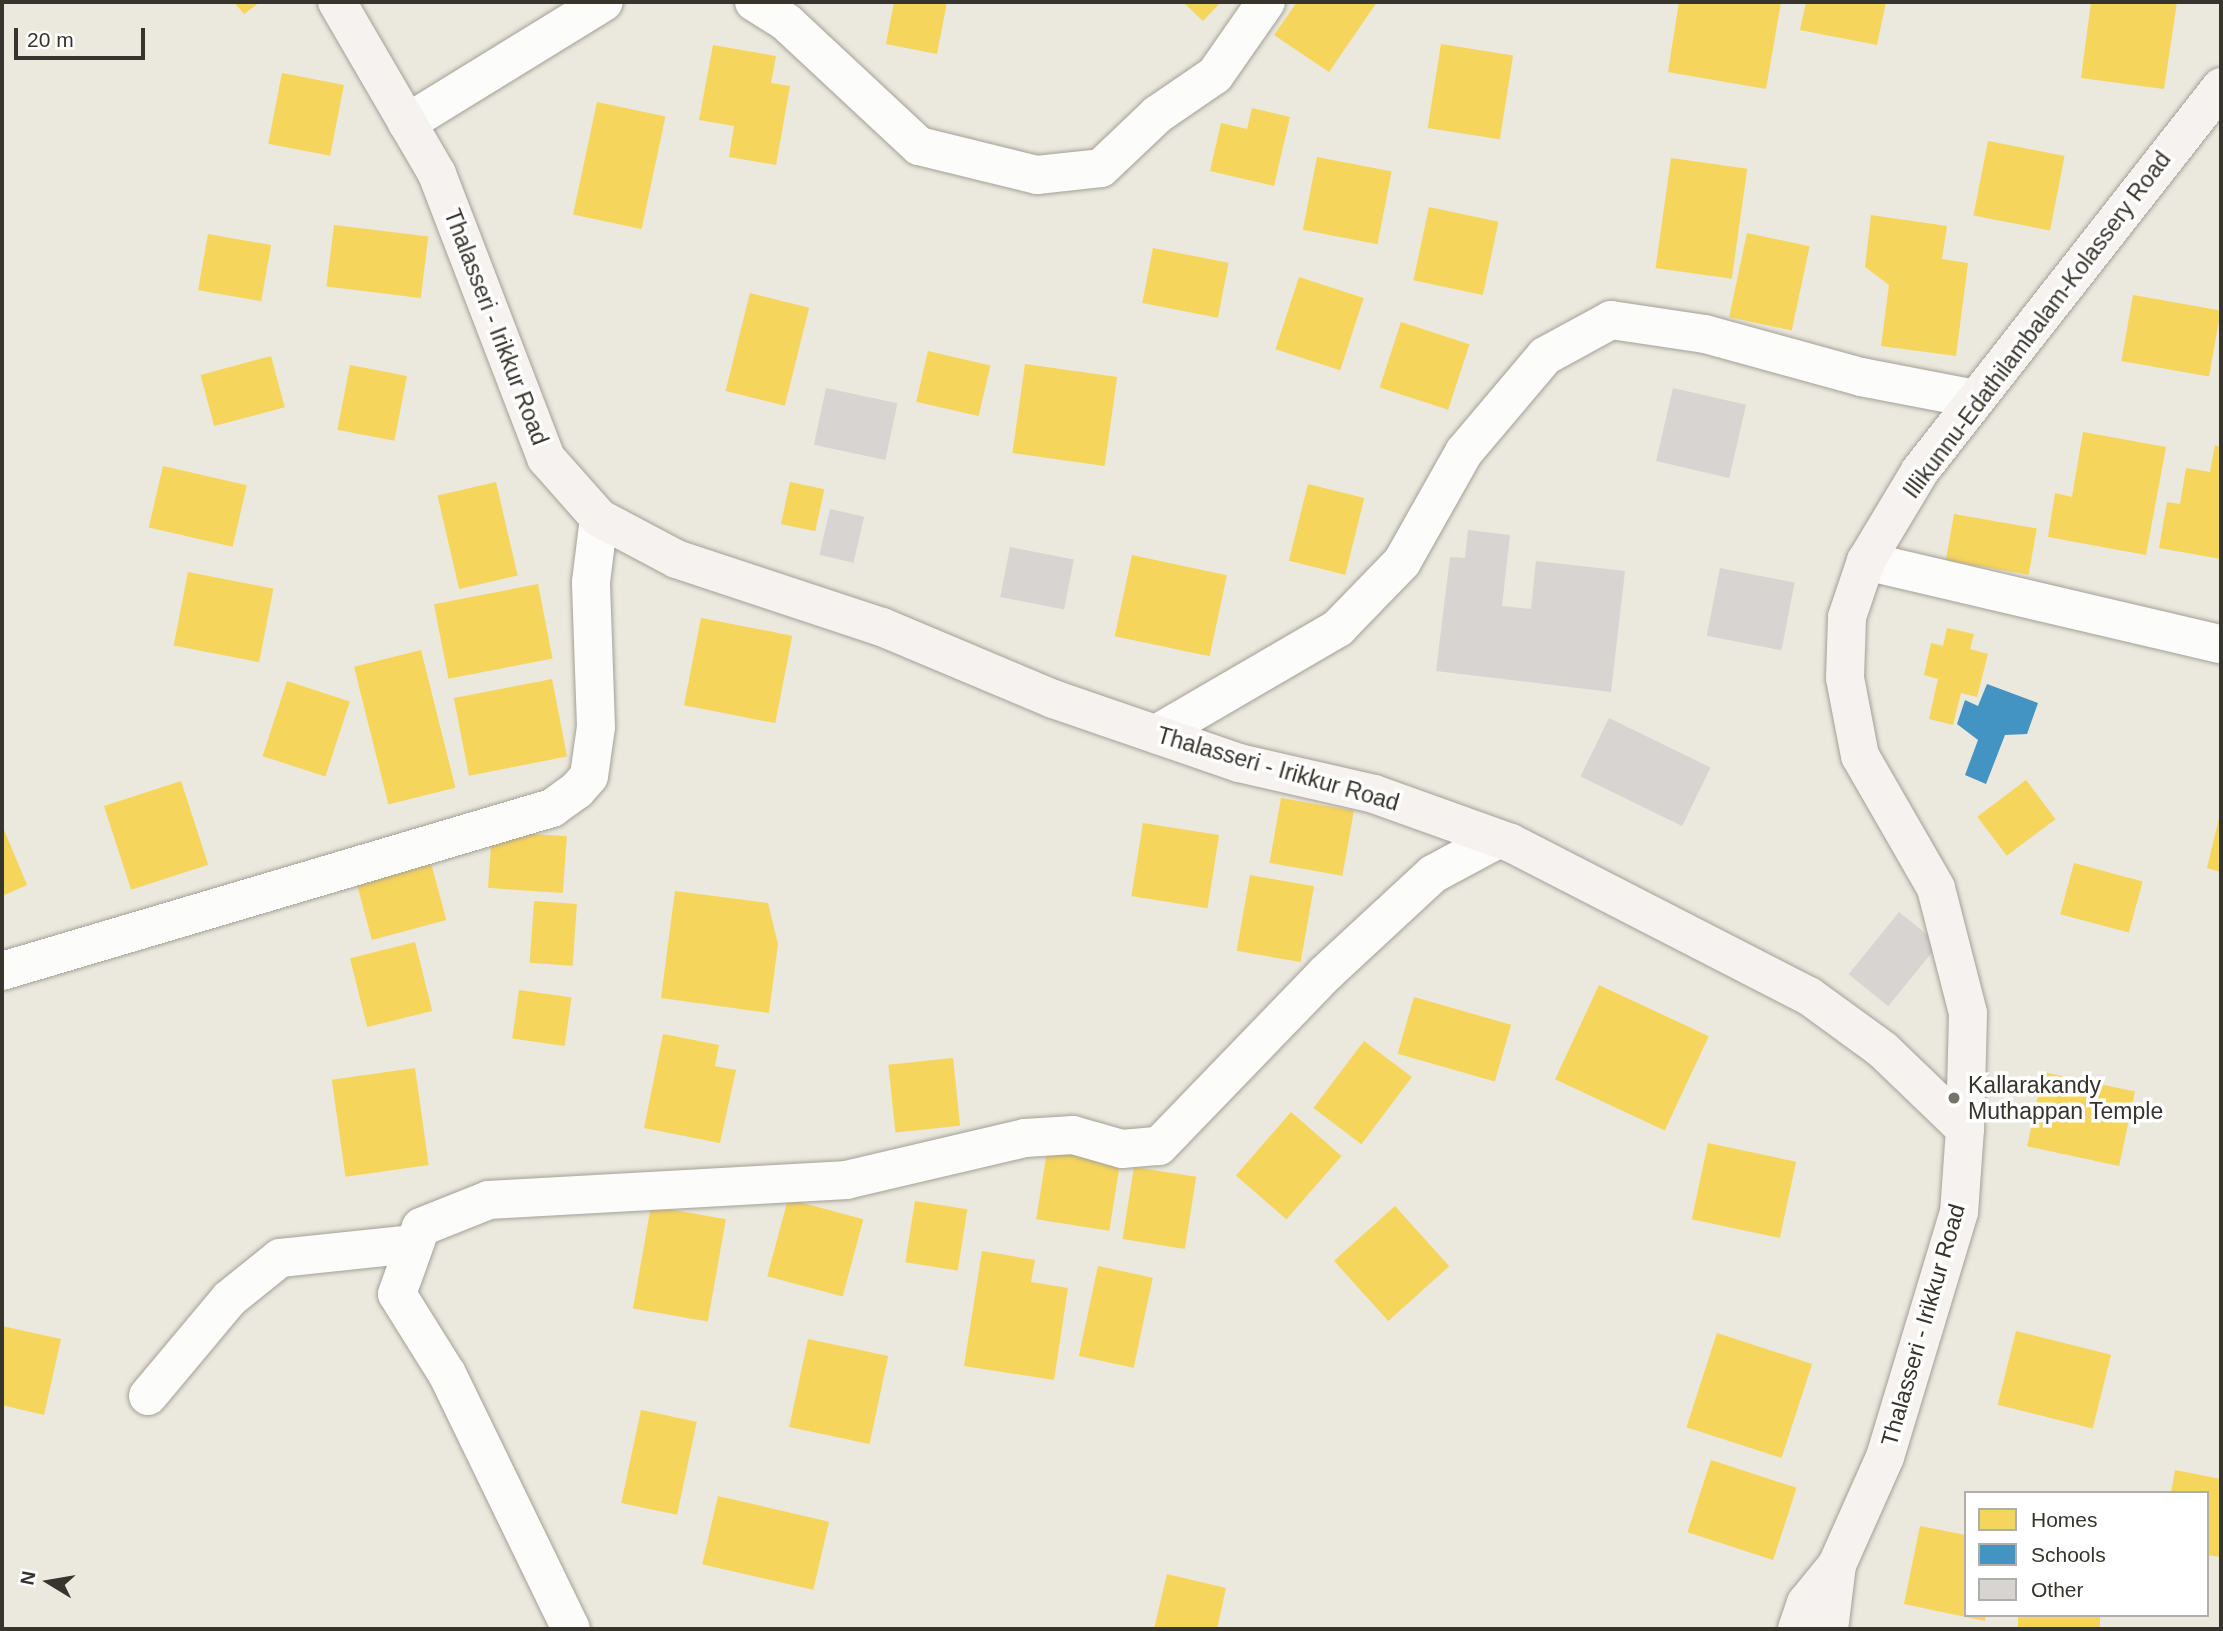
<!DOCTYPE html>
<style>
body{margin:0}
#map{position:relative;width:2223px;height:1631px;overflow:hidden;background:#ebe8dd;font-family:Arial,sans-serif}
div>[style]{position:absolute}
.homes>*{inset:0;background:#f6d55c;transform-origin:0 0}
.schools>*{inset:0;background:#4393c3}
.building>*{inset:0;background:#d7d4d2;transform-origin:0 0}
.roads{filter:drop-shadow(0 0 2px #a3a098) drop-shadow(0 0 2px #a3a098)}
.minor>*{height:38px;margin:-19px;padding:0 19px;transform-origin:19px;border-radius:19px;background:#fcfcfa}
.secondary>*{height:38px;margin:-19px;padding:0 19px;transform-origin:19px;border-radius:19px;background:#f5f2f0}
.dots>*{width:19px;height:19px;translate:-50% -50%;box-sizing:border-box;border:4px solid #fff;border-radius:50%}
span{translate:-50% -50%;white-space:nowrap;text-align:center;line-height:1.15;-webkit-text-stroke:7px #fff;paint-order:stroke}
.street-label{font-size:23px;color:#36342c}
.poi-label{font-size:23px;color:#36342c}
.left{translate:0 -50%;text-align:left}
.frame{position:absolute;inset:0;border:4px solid #36342c;pointer-events:none}
.legend{position:absolute;left:1964px;top:1491px;width:245px;height:126px;box-sizing:border-box;background:#fff;border:2px solid #afaeab;margin:0;padding:9px 12px;list-style:none;font-size:21px;color:#36342c}
.legend li{display:flex;align-items:center;gap:14px;height:35px}
.legend b{width:35px;border:2px solid #afaeab}
.north{position:absolute;left:14px;top:1547px;width:70px;height:70px;-webkit-text-stroke:5px #fff;paint-order:stroke;rotate:281deg;font-size:19px;font-weight:700;line-height:28px;text-align:center;color:#36342c}
.north::after{content:'';display:block;margin:auto;width:24px;height:32px;background:#36342c;clip-path:polygon(50% 0,100% 100%,50% 72%,0 100%)}
.scale{position:absolute;left:14px;top:28px;width:131px;height:32px;box-sizing:border-box;border:4px solid #36342c;border-top:0;padding-left:9px;font-size:21px;line-height:24px;white-space:nowrap;color:#36342c;-webkit-text-stroke:5px #fff;paint-order:stroke}
</style>
<div id="map">
<div class="homes">
<div style="clip-path:polygon(234px 2px,260px 2px,244px 14px)"></div>
<div style="clip-path:polygon(894px 2px,947px 2px,937px 54px,886px 44px)"></div>
<div style="clip-path:polygon(1183px 2px,1221px 2px,1203px 21px)"></div>
<div style="clip-path:polygon(1297px 2px,1377px 2px,1329px 72px,1274px 35px)"></div>
<div style="clip-path:polygon(1679px 2px,1781px 2px,1766px 89px,1668px 72px)"></div>
<div style="clip-path:polygon(1806px 2px,1886px 2px,1877px 45px,1800px 30px)"></div>
<div style="clip-path:polygon(2091px 2px,2177px 2px,2164px 89px,2081px 78px)"></div>
<div style="left:1441px;top:44px;width:73px;height:85px;rotate:9deg"></div>
<div style="clip-path:polygon(713px 45px,776px 56px,771px 83px,790px 86px,776px 165px,729px 157px,734px 126px,699px 120px)"></div>
<div style="left:282px;top:73px;width:63px;height:72px;rotate:11deg"></div>
<div style="left:597px;top:102px;width:70px;height:115px;rotate:12deg"></div>
<div style="clip-path:polygon(1252px 108px,1290px 117px,1274px 186px,1210px 171px,1221px 123px,1247px 129px)"></div>
<div style="left:1988px;top:141px;width:78px;height:76px;rotate:11deg"></div>
<div style="left:1317px;top:157px;width:76px;height:74px;rotate:11deg"></div>
<div style="left:1671px;top:158px;width:77px;height:111px;rotate:8deg"></div>
<div style="left:1429px;top:207px;width:71px;height:75px;rotate:12deg"></div>
<div style="clip-path:polygon(1871px 215px,1947px 226px,1942px 259px,1968px 263px,1956px 356px,1881px 346px,1889px 285px,1865px 267px)"></div>
<div style="left:334px;top:225px;width:95px;height:62px;rotate:7deg"></div>
<div style="left:1747px;top:233px;width:64px;height:86px;rotate:12deg"></div>
<div style="left:208px;top:234px;width:64px;height:57px;rotate:10deg"></div>
<div style="left:1153px;top:248px;width:77px;height:56px;rotate:11deg"></div>
<div style="left:1299px;top:277px;width:68px;height:76px;rotate:18deg"></div>
<div style="left:750px;top:293px;width:61px;height:101px;rotate:14deg"></div>
<div style="left:2133px;top:295px;width:89px;height:67px;rotate:10deg"></div>
<div style="left:1401px;top:322px;width:72px;height:69px;rotate:18deg"></div>
<div style="left:928px;top:351px;width:64px;height:52px;rotate:13deg"></div>
<div style="left:271px;top:356px;width:53px;height:73px;rotate:75deg"></div>
<div style="left:1025px;top:364px;width:93px;height:90px;rotate:8deg"></div>
<div style="left:350px;top:365px;width:58px;height:66px;rotate:11deg"></div>
<div style="clip-path:polygon(2083px 432px,2166px 447px,2146px 555px,2048px 537px,2055px 493px,2072px 497px)"></div>
<div style="clip-path:polygon(2215px 445px,2221px 447px,2221px 559px,2159px 548px,2167px 502px,2180px 504px,2186px 468px,2210px 472px)"></div>
<div style="left:163px;top:466px;width:86px;height:63px;rotate:13deg"></div>
<div style="left:496px;top:482px;width:96px;height:60px;rotate:77deg"></div>
<div style="left:790px;top:482px;width:35px;height:43px;rotate:12deg"></div>
<div style="left:1308px;top:484px;width:58px;height:79px;rotate:14deg"></div>
<div style="left:1954px;top:514px;width:84px;height:47px;rotate:10deg"></div>
<div style="left:1132px;top:555px;width:97px;height:83px;rotate:12deg"></div>
<div style="left:188px;top:572px;width:87px;height:75px;rotate:11deg"></div>
<div style="left:538px;top:584px;width:76px;height:106px;rotate:79deg"></div>
<div style="left:701px;top:618px;width:93px;height:89px;rotate:11deg"></div>
<div style="clip-path:polygon(1947px 628px,1974px 634px,1970px 649px,1988px 654px,1977px 697px,1961px 693px,1953px 725px,1929px 719px,1938px 679px,1924px 675px,1931px 643px,1943px 646px)"></div>
<div style="left:421px;top:650px;width:142px;height:69px;rotate:76deg"></div>
<div style="left:552px;top:679px;width:79px;height:100px;rotate:79deg"></div>
<div style="left:287px;top:681px;width:66px;height:79px;rotate:18deg"></div>
<div style="left:2026px;top:780px;width:49px;height:61px;rotate:53deg"></div>
<div style="left:181px;top:781px;width:88px;height:81px;rotate:72deg"></div>
<div style="left:1281px;top:798px;width:74px;height:66px;rotate:10deg"></div>
<div style="clip-path:polygon(2221px 810px,2221px 872px,2207px 868px)"></div>
<div style="left:1143px;top:823px;width:77px;height:74px;rotate:9deg"></div>
<div style="clip-path:polygon(2px 825px,27px 885px,2px 896px)"></div>
<div style="left:492px;top:831px;width:75px;height:57px;rotate:4deg"></div>
<div style="left:431px;top:863px;width:59px;height:77px;rotate:75deg"></div>
<div style="left:2074px;top:863px;width:71px;height:53px;rotate:15deg"></div>
<div style="left:1250px;top:875px;width:65px;height:77px;rotate:10deg"></div>
<div style="clip-path:polygon(675px 891px,768px 903px,778px 944px,769px 1013px,661px 998px)"></div>
<div style="left:534px;top:901px;width:43px;height:62px;rotate:4deg"></div>
<div style="left:415px;top:942px;width:71px;height:67px;rotate:76deg"></div>
<div style="left:1599px;top:985px;width:121px;height:104px;rotate:25deg"></div>
<div style="left:519px;top:990px;width:53px;height:49px;rotate:8deg"></div>
<div style="left:1414px;top:997px;width:101px;height:59px;rotate:16deg"></div>
<div style="clip-path:polygon(663px 1034px,719px 1045px,715px 1066px,736px 1070px,720px 1143px,644px 1128px)"></div>
<div style="left:1364px;top:1041px;width:60px;height:84px;rotate:37deg"></div>
<div style="left:953px;top:1058px;width:68px;height:65px;rotate:84deg"></div>
<div style="left:415px;top:1068px;width:98px;height:84px;rotate:82deg"></div>
<div style="left:2043px;top:1072px;width:94px;height:76px;rotate:12deg"></div>
<div style="left:1291px;top:1112px;width:67px;height:84px;rotate:41deg"></div>
<div style="left:1708px;top:1143px;width:90px;height:78px;rotate:12deg"></div>
<div style="left:1047px;top:1151px;width:74px;height:69px;rotate:9deg"></div>
<div style="left:1134px;top:1167px;width:63px;height:73px;rotate:9deg"></div>
<div style="left:788px;top:1199px;width:78px;height:80px;rotate:15deg"></div>
<div style="left:915px;top:1201px;width:53px;height:62px;rotate:9deg"></div>
<div style="left:651px;top:1206px;width:76px;height:104px;rotate:10deg"></div>
<div style="left:1395px;top:1206px;width:81px;height:82px;rotate:48deg"></div>
<div style="clip-path:polygon(982px 1251px,1035px 1260px,1031px 1282px,1068px 1288px,1054px 1380px,964px 1366px)"></div>
<div style="left:1098px;top:1266px;width:56px;height:92px;rotate:12deg"></div>
<div style="clip-path:polygon(2px 1326px,61px 1339px,44px 1415px,2px 1405px)"></div>
<div style="left:2016px;top:1331px;width:98px;height:76px;rotate:14deg"></div>
<div style="left:1717px;top:1333px;width:100px;height:99px;rotate:18deg"></div>
<div style="left:808px;top:1339px;width:82px;height:90px;rotate:12deg"></div>
<div style="left:641px;top:1410px;width:57px;height:95px;rotate:12deg"></div>
<div style="left:1711px;top:1460px;width:90px;height:76px;rotate:18deg"></div>
<div style="clip-path:polygon(2175px 1470px,2221px 1479px,2221px 1557px,2207px 1555px,2207px 1493px,2171px 1493px)"></div>
<div style="left:718px;top:1496px;width:114px;height:70px;rotate:13deg"></div>
<div style="clip-path:polygon(1920px 1526px,1966px 1535px,1966px 1615px,1986px 1615px,1985px 1621px,1904px 1604px)"></div>
<div style="clip-path:polygon(1167px 1574px,1226px 1588px,1217px 1629px,1154px 1629px)"></div>
<div style="left:2018px;top:1615px;width:82px;height:14px"></div>
</div>
<div class="schools">
<div style="clip-path:polygon(1987px 684px,2038px 703px,2027px 734px,2005px 735px,1986px 784px,1965px 775px,1978px 740px,1957px 724px,1965px 700px,1978px 706px)"></div>
</div>
<div class="building">
<div style="left:826px;top:388px;width:73px;height:58px;rotate:12deg"></div>
<div style="left:1673px;top:388px;width:75px;height:75px;rotate:13deg"></div>
<div style="left:830px;top:509px;width:35px;height:47px;rotate:13deg"></div>
<div style="clip-path:polygon(1468px 530px,1510px 535px,1502px 606px,1531px 609px,1536px 561px,1625px 571px,1611px 692px,1436px 671px,1450px 557px,1465px 558px)"></div>
<div style="left:1010px;top:547px;width:65px;height:51px;rotate:11deg"></div>
<div style="left:1720px;top:568px;width:76px;height:69px;rotate:11deg"></div>
<div style="left:1609px;top:718px;width:113px;height:65px;rotate:26deg"></div>
<div style="left:1899px;top:912px;width:51px;height:80px;rotate:39deg"></div>
</div>
<div class="roads">
<div class="minor">
<div style="left:754px;top:2px;width:38px;rotate:32deg"></div>
<div style="left:786px;top:22px;width:182px;rotate:43deg"></div>
<div style="left:919px;top:146px;width:122px;rotate:13.8deg"></div>
<div style="left:1037px;top:175px;width:64px;rotate:-6.2deg"></div>
<div style="left:1101px;top:168px;width:79px;rotate:-43.5deg"></div>
<div style="left:1158px;top:114px;width:69px;rotate:-34.4deg"></div>
<div style="left:1215px;top:75px;width:89px;rotate:-55.1deg"></div>
<div style="left:407px;top:123px;width:231px;rotate:-31.6deg"></div>
<div style="left:1866px;top:561px;width:365px;rotate:13.2deg"></div>
<div style="left:1156px;top:734px;width:211px;rotate:-30.2deg"></div>
<div style="left:1338px;top:628px;width:92px;rotate:-45.9deg"></div>
<div style="left:1402px;top:562px;width:126px;rotate:-60.6deg"></div>
<div style="left:1464px;top:452px;width:126px;rotate:-49.8deg"></div>
<div style="left:1545px;top:356px;width:75px;rotate:-28.6deg"></div>
<div style="left:1611px;top:320px;width:95px;rotate:8.5deg"></div>
<div style="left:1705px;top:334px;width:162px;rotate:15.4deg"></div>
<div style="left:1861px;top:377px;width:116px;rotate:10.9deg"></div>
<div style="left:2px;top:971px;width:574px;rotate:-16.51deg"></div>
<div style="left:552px;top:808px;width:31px;rotate:-36deg"></div>
<div style="left:577px;top:790px;width:18px;rotate:-49deg"></div>
<div style="left:589px;top:776px;width:49px;rotate:-81.9deg"></div>
<div style="left:596px;top:727px;width:145px;rotate:-92deg"></div>
<div style="left:591px;top:582px;width:64px;rotate:-82.9deg"></div>
<div style="left:148px;top:1396px;width:126px;rotate:-50.1deg"></div>
<div style="left:229px;top:1299px;width:65px;rotate:-38.8deg"></div>
<div style="left:280px;top:1258px;width:135px;rotate:-6deg"></div>
<div style="left:571px;top:1629px;width:284px;rotate:-115.9deg"></div>
<div style="left:447px;top:1374px;width:94px;rotate:-122deg"></div>
<div style="left:397px;top:1294px;width:71px;rotate:-70.3deg"></div>
<div style="left:421px;top:1227px;width:73px;rotate:-21.7deg"></div>
<div style="left:489px;top:1200px;width:358px;rotate:-3.2deg"></div>
<div style="left:846px;top:1180px;width:184px;rotate:-13.2deg"></div>
<div style="left:1025px;top:1138px;width:48px;rotate:-3.6deg"></div>
<div style="left:1073px;top:1135px;width:51px;rotate:15.9deg"></div>
<div style="left:1122px;top:1149px;width:37px;rotate:-5deg"></div>
<div style="left:1159px;top:1146px;width:239px;rotate:-46deg"></div>
<div style="left:1325px;top:974px;width:147px;rotate:-42.8deg"></div>
<div style="left:1433px;top:874px;width:74px;rotate:-28.3deg"></div>
</div>
<div class="secondary">
<div style="left:337px;top:2px;width:199px;rotate:59.8deg"></div>
<div style="left:437px;top:174px;width:304px;rotate:69deg"></div>
<div style="left:546px;top:458px;width:80px;rotate:48.5deg"></div>
<div style="left:599px;top:518px;width:87px;rotate:28deg"></div>
<div style="left:676px;top:559px;width:217px;rotate:18.3deg"></div>
<div style="left:882px;top:627px;width:186px;rotate:22.8deg"></div>
<div style="left:1053px;top:699px;width:197px;rotate:19deg"></div>
<div style="left:1239px;top:763px;width:139px;rotate:12.9deg"></div>
<div style="left:1374px;top:794px;width:145px;rotate:19.7deg"></div>
<div style="left:1511px;top:843px;width:335px;rotate:27.2deg"></div>
<div style="left:1809px;top:996px;width:92px;rotate:36.1deg"></div>
<div style="left:1883px;top:1050px;width:114px;rotate:43.9deg"></div>
<div style="left:1965px;top:1129px;width:83px;rotate:94.1deg"></div>
<div style="left:1959px;top:1212px;width:256px;rotate:106.8deg"></div>
<div style="left:1885px;top:1457px;width:118px;rotate:114deg"></div>
<div style="left:1837px;top:1565px;width:64px;rotate:97.1deg"></div>
<div style="left:1965px;top:1129px;width:116px;rotate:-88.5deg"></div>
<div style="left:1968px;top:1013px;width:129px;rotate:-104.4deg"></div>
<div style="left:1936px;top:888px;width:152px;rotate:-119.9deg"></div>
<div style="left:1860px;top:756px;width:79px;rotate:-100.9deg"></div>
<div style="left:1845px;top:678px;width:61px;rotate:-88.1deg"></div>
<div style="left:1847px;top:617px;width:59px;rotate:-71.3deg"></div>
<div style="left:1866px;top:561px;width:105px;rotate:-59deg"></div>
<div style="left:1920px;top:471px;width:488px;rotate:-51.9deg"></div>
<div style="left:1797px;top:1629px;width:28px;rotate:-71deg"></div>
<div style="left:1806px;top:1603px;width:49px;rotate:-50.8deg"></div>
</div>
</div>
<div class="dots">
<div style="left:1954px;top:1098px;background:#75736a"></div>
</div>
<div class="street-label">
<span style="left:2037px;top:325px;rotate:-53deg">Illikunnu-Edathilambalam-Kolassery Road</span>
<span style="left:496px;top:327px;rotate:69deg">Thalasseri - Irikkur Road</span>
<span style="left:1278px;top:769px;rotate:16deg">Thalasseri - Irikkur Road</span>
<span style="left:1923px;top:1325px;rotate:-74deg">Thalasseri - Irikkur Road</span>
</div>
<div class="poi-label">
<span class="left" style="left:1968px;top:1098px">Kallarakandy<br>Muthappan Temple</span>
</div>
<div class="frame"></div>
<ul class="legend">
<li><b style="height:19px;background:#f6d55c"></b>Homes</li>
<li><b style="height:19px;background:#4393c3"></b>Schools</li>
<li><b style="height:19px;background:#d7d4d2"></b>Other</li>
</ul>
<div class="north">N</div>
<div class="scale">20 m</div>
</div>
